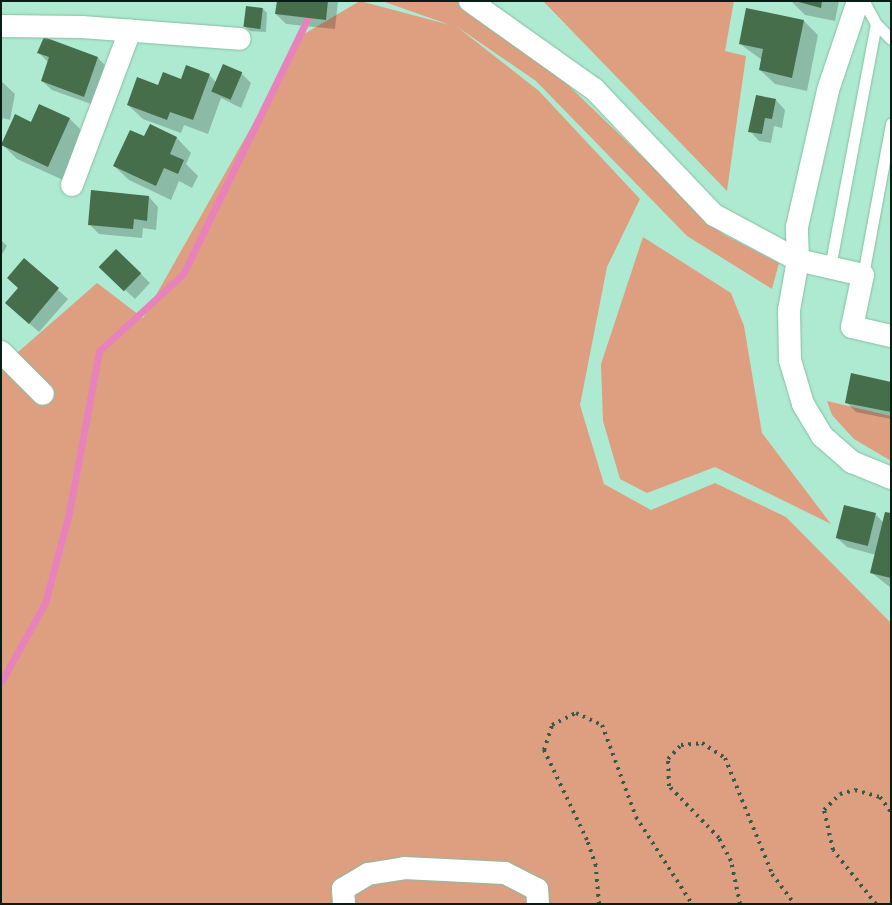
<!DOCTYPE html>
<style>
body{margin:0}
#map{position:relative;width:892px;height:905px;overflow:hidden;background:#aeead1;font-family:Commissioner,sans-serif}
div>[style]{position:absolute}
.green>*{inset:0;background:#de9f81}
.shadow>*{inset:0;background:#0003}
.stream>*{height:7px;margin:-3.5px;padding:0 3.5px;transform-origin:3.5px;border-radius:3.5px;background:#e882bb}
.building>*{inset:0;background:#476e4b;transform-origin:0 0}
.roads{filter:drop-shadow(0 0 1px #83bea5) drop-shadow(0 0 1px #83bea5)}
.lane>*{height:11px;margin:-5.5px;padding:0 5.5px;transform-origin:5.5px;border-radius:5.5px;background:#fff}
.street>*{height:22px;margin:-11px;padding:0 11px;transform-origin:11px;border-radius:11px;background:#fff}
.rail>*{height:4px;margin-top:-2px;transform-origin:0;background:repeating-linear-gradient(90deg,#37594b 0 2.5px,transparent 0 7.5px)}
span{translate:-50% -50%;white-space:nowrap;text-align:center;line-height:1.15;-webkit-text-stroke:5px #f3fffa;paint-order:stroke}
.frame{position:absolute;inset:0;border:2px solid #061e15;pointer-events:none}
</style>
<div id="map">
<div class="green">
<div style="clip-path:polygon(360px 1px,450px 25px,382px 1px,457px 1px,485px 17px,544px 62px,723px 234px,779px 263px,772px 289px,687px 236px,536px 81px,456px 26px,539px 91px,640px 199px,607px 267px,580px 405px,604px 484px,651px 510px,715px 483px,786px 517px,891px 623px,891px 904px,1px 904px,1px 367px,97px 283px,143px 318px,304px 34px)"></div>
<div style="clip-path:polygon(543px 1px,734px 1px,725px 51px,746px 56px,727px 191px)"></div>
<div style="clip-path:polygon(643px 237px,731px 293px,744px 326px,762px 433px,831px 524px,715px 467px,647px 493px,620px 479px,603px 421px,601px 364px)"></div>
<div style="clip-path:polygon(827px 401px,891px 416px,891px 461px,854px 439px,832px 415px)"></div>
</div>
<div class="shadow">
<div style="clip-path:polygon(278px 1px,338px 1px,335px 29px,286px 24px,276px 14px)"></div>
<div style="clip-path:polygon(791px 1px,839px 1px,835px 21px,805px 15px)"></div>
<div style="clip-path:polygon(263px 9px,267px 13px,266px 32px,250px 31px,245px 27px)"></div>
<div style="clip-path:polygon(804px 21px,818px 35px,807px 91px,775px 84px,760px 70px,762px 60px,740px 44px)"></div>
<div style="clip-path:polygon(44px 38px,98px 58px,107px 67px,94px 105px,52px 90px,42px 81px,49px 63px,39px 53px)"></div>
<div style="clip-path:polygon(241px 73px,251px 83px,241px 108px,221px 98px,208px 134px,184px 125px,181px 133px,143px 119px,128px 105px,159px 87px,209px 75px,217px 83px)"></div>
<div style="clip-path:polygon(1px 81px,15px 94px,10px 120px,3px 118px,1px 125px)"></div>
<div style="clip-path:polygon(776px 100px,785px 110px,782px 128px,774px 126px,771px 143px,759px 141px,750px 131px)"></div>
<div style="clip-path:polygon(39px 105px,70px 119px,84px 133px,63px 180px,17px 159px,3px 145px,31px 123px)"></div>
<div style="clip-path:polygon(150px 126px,177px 138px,191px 153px,186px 164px,198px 176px,192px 188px,179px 181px,171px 200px,129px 180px,114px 166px,144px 138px)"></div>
<div style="clip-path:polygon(149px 197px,158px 207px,156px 230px,143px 228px,142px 238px,99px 234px,89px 224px)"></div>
<div style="clip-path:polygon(1px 240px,7px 246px,1px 256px)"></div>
<div style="clip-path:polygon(25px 259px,68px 299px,39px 332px,16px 312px)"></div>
<div style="clip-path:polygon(140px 273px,150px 283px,135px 299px,111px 277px)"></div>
<div style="clip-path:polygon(891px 383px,891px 419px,856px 412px,846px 402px)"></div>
<div style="clip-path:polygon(875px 514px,884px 523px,891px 515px,891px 588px,872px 573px,876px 555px,847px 547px,837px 538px)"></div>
</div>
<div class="stream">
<div style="left:1px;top:682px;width:90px;rotate:-60.9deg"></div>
<div style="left:45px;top:603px;width:93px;rotate:-75.1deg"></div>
<div style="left:69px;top:513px;width:165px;rotate:-79.5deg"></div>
<div style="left:99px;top:351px;width:114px;rotate:-42.5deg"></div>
<div style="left:183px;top:274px;width:295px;rotate:-64deg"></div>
</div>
<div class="building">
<div style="clip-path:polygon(277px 1px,328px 1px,326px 20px,275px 14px)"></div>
<div style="clip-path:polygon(795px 1px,822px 1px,821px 8px)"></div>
<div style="left:246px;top:6px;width:17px;height:21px;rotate:7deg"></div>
<div style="clip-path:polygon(746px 8px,804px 20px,792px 78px,759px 70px,763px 49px,739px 44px)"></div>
<div style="clip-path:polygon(44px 37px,98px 57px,84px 97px,41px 81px,49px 57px,37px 53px)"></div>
<div style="left:223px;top:64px;width:21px;height:30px;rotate:23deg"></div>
<div style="clip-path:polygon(186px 65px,210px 74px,193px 120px,170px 112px,167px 120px,127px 105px,137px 77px,158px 85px,163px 72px,181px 79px)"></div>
<div style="clip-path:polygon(756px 95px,776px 99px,772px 119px,765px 118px,762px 134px,748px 132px)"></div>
<div style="clip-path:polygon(39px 104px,70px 118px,48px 167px,1px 145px,15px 114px,31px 122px)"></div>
<div style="clip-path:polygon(150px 124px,177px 137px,170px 154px,184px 160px,178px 174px,164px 168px,156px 186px,113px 166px,130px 130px,144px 136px)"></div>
<div style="clip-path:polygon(91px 190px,149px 196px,147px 221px,134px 219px,133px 229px,88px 225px)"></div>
<div style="left:116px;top:249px;width:35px;height:25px;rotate:44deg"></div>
<div style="clip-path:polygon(24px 258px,59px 288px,29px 324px,5px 303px,18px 288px,7px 278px)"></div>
<div style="clip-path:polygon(851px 373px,891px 382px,891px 412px,845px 403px)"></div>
<div style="left:844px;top:505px;width:33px;height:34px;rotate:14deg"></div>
<div style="clip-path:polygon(885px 512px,891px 513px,891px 578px,870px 573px)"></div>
</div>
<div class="roads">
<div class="lane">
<div style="left:876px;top:24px;width:21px;rotate:45deg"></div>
<div style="left:830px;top:267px;width:247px;rotate:-79.3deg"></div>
<div style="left:876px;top:24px;width:26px;rotate:-118deg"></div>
<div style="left:863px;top:275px;width:154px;rotate:-79.5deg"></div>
</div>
<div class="street">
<div style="left:470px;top:1px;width:152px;rotate:35.4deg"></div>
<div style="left:594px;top:89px;width:174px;rotate:46.4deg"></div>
<div style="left:714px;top:215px;width:95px;rotate:28.2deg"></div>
<div style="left:798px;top:260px;width:33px;rotate:-92deg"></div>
<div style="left:797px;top:227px;width:140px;rotate:-77.2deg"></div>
<div style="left:828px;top:90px;width:94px;rotate:-71.4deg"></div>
<div style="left:1px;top:26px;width:81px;rotate:0.7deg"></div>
<div style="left:82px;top:27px;width:158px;rotate:4.3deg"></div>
<div style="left:72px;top:185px;width:165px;rotate:-69.4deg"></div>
<div style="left:891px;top:336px;width:40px;rotate:-167deg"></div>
<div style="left:852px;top:327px;width:53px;rotate:-78.1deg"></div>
<div style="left:863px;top:275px;width:67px;rotate:-167deg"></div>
<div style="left:798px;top:260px;width:51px;rotate:100.2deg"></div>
<div style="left:789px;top:310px;width:50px;rotate:88.9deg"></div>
<div style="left:790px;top:360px;width:46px;rotate:73.5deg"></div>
<div style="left:803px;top:404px;width:37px;rotate:59deg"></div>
<div style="left:822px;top:436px;width:40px;rotate:41deg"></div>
<div style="left:852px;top:462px;width:42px;rotate:22.3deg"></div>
<div style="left:1px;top:352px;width:59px;rotate:45deg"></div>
<div style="left:344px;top:904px;width:15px;rotate:-94deg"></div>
<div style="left:343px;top:889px;width:29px;rotate:-31deg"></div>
<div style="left:368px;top:874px;width:36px;rotate:-9deg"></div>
<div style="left:404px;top:868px;width:101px;rotate:2.8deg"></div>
<div style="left:505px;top:873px;width:36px;rotate:27deg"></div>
<div style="left:537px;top:889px;width:15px;rotate:86deg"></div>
</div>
</div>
<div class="rail">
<div style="left:599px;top:904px;width:38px;rotate:-95deg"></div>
<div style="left:596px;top:866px;width:28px;rotate:-109deg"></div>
<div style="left:587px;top:840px;width:100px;rotate:-115.5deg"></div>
<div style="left:544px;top:750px;width:26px;rotate:-72deg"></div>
<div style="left:552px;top:725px;width:27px;rotate:-27deg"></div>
<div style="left:576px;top:713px;width:29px;rotate:25deg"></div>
<div style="left:602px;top:725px;width:98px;rotate:69.7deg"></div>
<div style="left:636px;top:817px;width:103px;rotate:57.2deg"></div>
<div style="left:740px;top:904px;width:44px;rotate:-101.8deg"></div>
<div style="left:731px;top:861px;width:26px;rotate:-118deg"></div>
<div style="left:719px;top:838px;width:72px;rotate:-133.9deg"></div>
<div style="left:669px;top:786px;width:27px;rotate:-92deg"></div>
<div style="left:668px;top:759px;width:19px;rotate:-47deg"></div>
<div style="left:681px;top:745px;width:21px;rotate:-5deg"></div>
<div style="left:702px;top:743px;width:27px;rotate:33deg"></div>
<div style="left:725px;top:758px;width:125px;rotate:67.9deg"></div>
<div style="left:772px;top:874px;width:38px;rotate:53deg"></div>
<div style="left:876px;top:904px;width:69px;rotate:-128.5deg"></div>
<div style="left:833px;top:850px;width:41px;rotate:-102.7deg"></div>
<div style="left:824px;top:810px;width:23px;rotate:-45deg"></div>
<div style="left:840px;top:794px;width:16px;rotate:-15deg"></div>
<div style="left:855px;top:790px;width:26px;rotate:16deg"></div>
<div style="left:880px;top:797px;width:19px;rotate:54deg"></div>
</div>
<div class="frame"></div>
</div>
